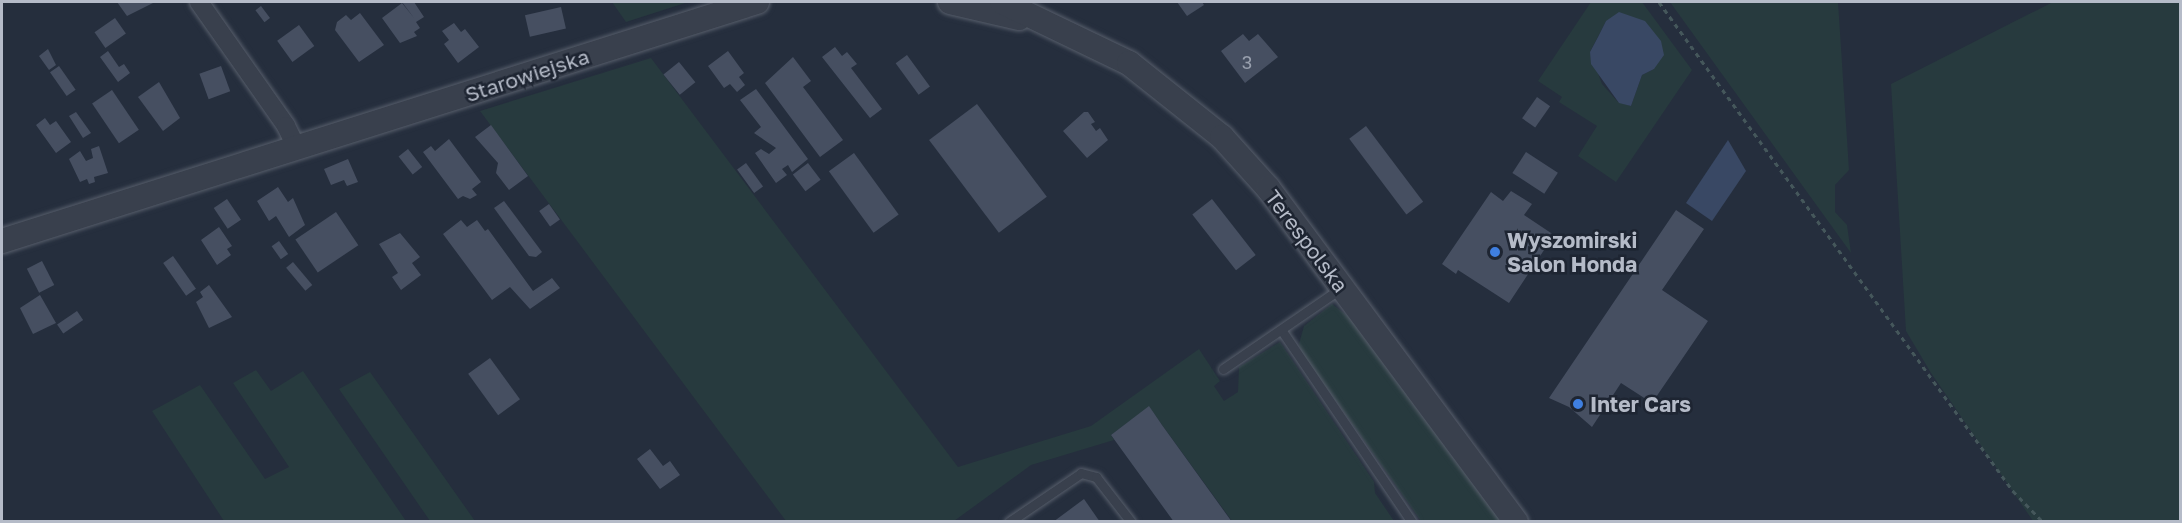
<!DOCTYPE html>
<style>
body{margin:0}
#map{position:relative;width:2182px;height:523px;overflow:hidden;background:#252e3d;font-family:"Golos Text",sans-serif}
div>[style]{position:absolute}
.green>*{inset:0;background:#273a3e}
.water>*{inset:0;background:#394864}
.building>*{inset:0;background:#464f61;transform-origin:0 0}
.path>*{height:3px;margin-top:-1.5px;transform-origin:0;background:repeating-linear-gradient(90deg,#45575b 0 4.5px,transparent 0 9px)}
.roads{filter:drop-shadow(0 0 2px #575e6b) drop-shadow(0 0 2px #575e6b)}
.service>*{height:9px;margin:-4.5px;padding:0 4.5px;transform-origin:4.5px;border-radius:4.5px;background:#39404d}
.minor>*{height:18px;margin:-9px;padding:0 9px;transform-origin:9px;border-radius:9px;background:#39404d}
.tertiary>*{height:24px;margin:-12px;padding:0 12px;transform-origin:12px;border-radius:12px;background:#39404d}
.dots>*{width:16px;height:16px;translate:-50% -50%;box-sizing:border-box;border:3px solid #1e2532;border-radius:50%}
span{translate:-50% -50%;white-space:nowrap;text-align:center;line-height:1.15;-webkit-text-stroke:5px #1e2532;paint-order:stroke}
.number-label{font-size:18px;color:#99a0ae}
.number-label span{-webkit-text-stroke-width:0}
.street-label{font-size:21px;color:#b5bbc8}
.poi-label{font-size:21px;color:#b5bbc8;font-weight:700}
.left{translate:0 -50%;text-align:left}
.frame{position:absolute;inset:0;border:3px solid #b5bbc8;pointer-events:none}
</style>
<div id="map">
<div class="green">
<div style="clip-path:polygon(612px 2px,688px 2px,626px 22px)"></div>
<div style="clip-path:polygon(evenodd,1591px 2px,1642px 2px,1692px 70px,1616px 182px,1578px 156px,1597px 126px,1559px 102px,1562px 97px,1538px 81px,1591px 2px,1606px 21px,1654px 69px,1642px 75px,1631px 106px,1618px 102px,1602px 84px,1590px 52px,1606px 21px)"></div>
<div style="clip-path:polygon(1670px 2px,1838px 2px,1849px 170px,1835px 185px,1835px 212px,1847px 225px,1851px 253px)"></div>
<div style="clip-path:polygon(2053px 2px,2180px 2px,2180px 521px,2033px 521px,1931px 373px,1906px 331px,1891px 84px)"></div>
<div style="clip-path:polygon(651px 58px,958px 467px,1091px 426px,1199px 349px,1220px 381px,1214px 386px,1224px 401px,1238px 392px,1239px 367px,1280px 342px,1374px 482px,1375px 493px,1394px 521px,1232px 521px,1149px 407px,1111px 435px,1114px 440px,1031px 465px,954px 521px,786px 521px,480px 111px)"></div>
<div style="clip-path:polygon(1332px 304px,1353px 320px,1504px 521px,1421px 521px,1302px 353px,1299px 344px,1304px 326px)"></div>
<div style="clip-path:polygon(256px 370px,271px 391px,303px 371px,406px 521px,224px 521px,152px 411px,200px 385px,265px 479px,289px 467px,233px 383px)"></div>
<div style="clip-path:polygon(370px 372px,475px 521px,430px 521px,339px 389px)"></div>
</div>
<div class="water">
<div style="clip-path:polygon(1619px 12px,1645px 21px,1661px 41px,1664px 55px,1654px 69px,1642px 75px,1631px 106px,1619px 103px,1591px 64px,1590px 52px,1598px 37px,1606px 21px)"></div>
<div style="clip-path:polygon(1728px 140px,1746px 171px,1712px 221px,1686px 203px)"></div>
</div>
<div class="building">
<div style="clip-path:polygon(117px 2px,155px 2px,127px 16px)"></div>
<div style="clip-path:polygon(402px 2px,414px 2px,424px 17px,416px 22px,420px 28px,414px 32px,417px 36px,400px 43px,382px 18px,402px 3px,414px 18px)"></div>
<div style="clip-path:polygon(1177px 2px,1202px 2px,1204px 5px,1187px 16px)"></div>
<div style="left:261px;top:6px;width:15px;height:7px;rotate:53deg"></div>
<div style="left:561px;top:7px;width:22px;height:37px;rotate:77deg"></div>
<div style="clip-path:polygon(360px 13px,384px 45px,359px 62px,335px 30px,337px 22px,346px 15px,351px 20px)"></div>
<div style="left:115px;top:18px;width:19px;height:25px;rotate:55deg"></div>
<div style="clip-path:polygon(454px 23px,461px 32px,465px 29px,479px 47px,458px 63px,444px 44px,449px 40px,442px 31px)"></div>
<div style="left:299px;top:25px;width:26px;height:27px;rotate:54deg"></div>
<div style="clip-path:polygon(1243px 34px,1249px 41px,1258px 34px,1278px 57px,1245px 83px,1221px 51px)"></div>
<div style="clip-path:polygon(835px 47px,842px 56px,847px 52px,857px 64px,851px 68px,882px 109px,870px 118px,822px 57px)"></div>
<div style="clip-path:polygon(48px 49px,56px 65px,49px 70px,39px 56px)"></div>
<div style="clip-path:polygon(108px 51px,119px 67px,124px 64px,130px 73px,118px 82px,100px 57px)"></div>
<div style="clip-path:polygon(728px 51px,744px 73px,739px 77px,745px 85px,737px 92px,730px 84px,724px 88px,708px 66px)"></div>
<div style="left:907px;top:55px;width:39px;height:14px;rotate:54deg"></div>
<div style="clip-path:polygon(793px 57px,811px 81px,803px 87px,843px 140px,820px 157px,765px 83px)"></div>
<div style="left:679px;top:62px;width:26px;height:20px;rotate:51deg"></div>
<div style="left:59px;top:66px;width:29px;height:11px;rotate:55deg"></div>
<div style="left:221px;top:66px;width:27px;height:23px;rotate:70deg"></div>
<div style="clip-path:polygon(159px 82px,180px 118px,163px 131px,138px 97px)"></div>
<div style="clip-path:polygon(756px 89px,808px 159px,792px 172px,788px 165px,782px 169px,787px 175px,776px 183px,755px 153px,761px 149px,769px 154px,776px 148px,754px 133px,761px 127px,740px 100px)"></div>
<div style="left:112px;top:90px;width:48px;height:24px;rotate:56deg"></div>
<div style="left:1537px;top:97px;width:16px;height:26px;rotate:35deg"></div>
<div style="left:977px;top:104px;width:116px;height:60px;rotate:53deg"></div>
<div style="clip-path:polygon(76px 112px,91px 133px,83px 138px,69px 116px)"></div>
<div style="clip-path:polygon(1084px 112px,1088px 112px,1095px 122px,1091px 124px,1096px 131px,1100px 128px,1108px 140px,1087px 158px,1063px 131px)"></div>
<div style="clip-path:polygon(45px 118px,50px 125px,56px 121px,71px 142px,56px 153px,36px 125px)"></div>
<div style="clip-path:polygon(491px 125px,528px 176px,509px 190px,496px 173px,498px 163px,475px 137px)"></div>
<div style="left:1366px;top:126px;width:95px;height:21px;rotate:53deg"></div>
<div style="clip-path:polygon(449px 139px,481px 182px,472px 189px,477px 195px,470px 199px,463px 196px,458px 199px,423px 152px,431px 146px,435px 151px)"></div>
<div style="clip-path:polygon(99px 146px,108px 173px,94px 177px,95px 182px,89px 184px,87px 179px,80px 182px,69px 159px,80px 151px,86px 161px,93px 158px,91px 149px)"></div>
<div style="left:408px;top:149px;width:23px;height:12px;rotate:52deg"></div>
<div style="left:1526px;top:152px;width:38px;height:25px;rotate:33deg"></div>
<div style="left:854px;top:153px;width:76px;height:31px;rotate:54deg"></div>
<div style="clip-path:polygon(348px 159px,358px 182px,347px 186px,344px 180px,331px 185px,324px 169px)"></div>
<div style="left:746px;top:163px;width:29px;height:11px;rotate:54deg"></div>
<div style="left:808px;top:163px;width:21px;height:19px;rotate:53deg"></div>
<div style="clip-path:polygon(278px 187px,288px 202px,293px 198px,305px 225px,289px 237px,276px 216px,269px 221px,257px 201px)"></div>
<div style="clip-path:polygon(1511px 191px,1532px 204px,1524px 215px,1554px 235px,1509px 303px,1458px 270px,1456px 274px,1442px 264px,1491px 192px,1503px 201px)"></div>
<div style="left:227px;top:199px;width:25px;height:16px;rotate:56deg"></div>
<div style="left:1212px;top:199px;width:71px;height:25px;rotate:52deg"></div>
<div style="clip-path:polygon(504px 201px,542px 252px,536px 257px,529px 256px,494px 208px)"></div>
<div style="left:549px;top:204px;width:19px;height:12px;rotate:55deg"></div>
<div style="clip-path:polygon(1676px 210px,1704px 229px,1662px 290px,1708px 321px,1652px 403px,1621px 383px,1592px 427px,1569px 407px,1549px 398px)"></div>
<div style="left:336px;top:212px;width:40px;height:49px;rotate:56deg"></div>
<div style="clip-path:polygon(461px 220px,467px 227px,477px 220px,485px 231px,488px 229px,533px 291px,552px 278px,560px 288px,530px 309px,510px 287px,492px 300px,443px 234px)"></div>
<div style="clip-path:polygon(219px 227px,232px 246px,227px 249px,231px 255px,217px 265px,201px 240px)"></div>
<div style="clip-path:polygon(400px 233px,420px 257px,412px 263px,421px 275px,401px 290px,392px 277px,398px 273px,379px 244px)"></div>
<div style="left:279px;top:241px;width:16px;height:9px;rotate:55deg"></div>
<div style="left:173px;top:256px;width:40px;height:12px;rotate:55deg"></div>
<div style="left:42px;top:261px;width:27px;height:17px;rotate:63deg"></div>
<div style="left:293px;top:262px;width:30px;height:9px;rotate:50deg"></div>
<div style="clip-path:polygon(209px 285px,232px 317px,209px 328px,196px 302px,203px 297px,200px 292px)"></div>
<div style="clip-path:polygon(40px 295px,56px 323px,33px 334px,20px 308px)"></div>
<div style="left:77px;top:311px;width:11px;height:24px;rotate:56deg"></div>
<div style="left:490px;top:358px;width:51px;height:27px;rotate:54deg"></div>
<div style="clip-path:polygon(1149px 406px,1162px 425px,1232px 522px,1174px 522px,1111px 435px)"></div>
<div style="clip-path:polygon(650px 449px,663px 466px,670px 461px,680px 475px,660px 489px,637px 459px)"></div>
<div style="clip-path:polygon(1084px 499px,1100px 522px,1053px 522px)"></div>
</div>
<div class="path">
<div style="left:1659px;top:2px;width:604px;rotate:54.1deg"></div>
<div style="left:2013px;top:491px;width:43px;rotate:45.9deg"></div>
</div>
<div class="roads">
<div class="service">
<div style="left:1282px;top:331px;width:231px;rotate:55.8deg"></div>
<div style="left:1223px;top:369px;width:142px;rotate:-34.4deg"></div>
<div style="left:1009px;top:522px;width:87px;rotate:-34.2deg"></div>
<div style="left:1081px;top:473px;width:16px;rotate:15deg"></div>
<div style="left:1096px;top:477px;width:57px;rotate:52.1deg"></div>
</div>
<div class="minor">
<div style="left:199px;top:2px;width:151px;rotate:54.9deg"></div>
<div style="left:286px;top:126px;width:25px;rotate:64deg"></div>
</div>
<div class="tertiary">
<div style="left:950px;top:2px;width:71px;rotate:13.1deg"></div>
<div style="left:1002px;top:2px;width:141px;rotate:25.7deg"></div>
<div style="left:1129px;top:63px;width:119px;rotate:38.5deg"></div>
<div style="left:1222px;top:137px;width:69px;rotate:48deg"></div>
<div style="left:1268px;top:188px;width:416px;rotate:53.4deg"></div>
<div style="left:2px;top:241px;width:792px;rotate:-17.57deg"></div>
</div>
</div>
<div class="dots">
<div style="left:1495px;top:252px;background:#3f7fe0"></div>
<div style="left:1578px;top:404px;background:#3f7fe0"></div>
</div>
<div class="number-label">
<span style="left:1247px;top:62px">3</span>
</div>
<div class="street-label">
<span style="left:527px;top:75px;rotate:-18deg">Starowiejska</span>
<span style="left:1307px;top:241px;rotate:53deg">Terespolska</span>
</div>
<div class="poi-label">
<span class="left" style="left:1507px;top:252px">Wyszomirski<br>Salon Honda</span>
<span class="left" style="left:1590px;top:404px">Inter Cars</span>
</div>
<div class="frame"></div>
</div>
